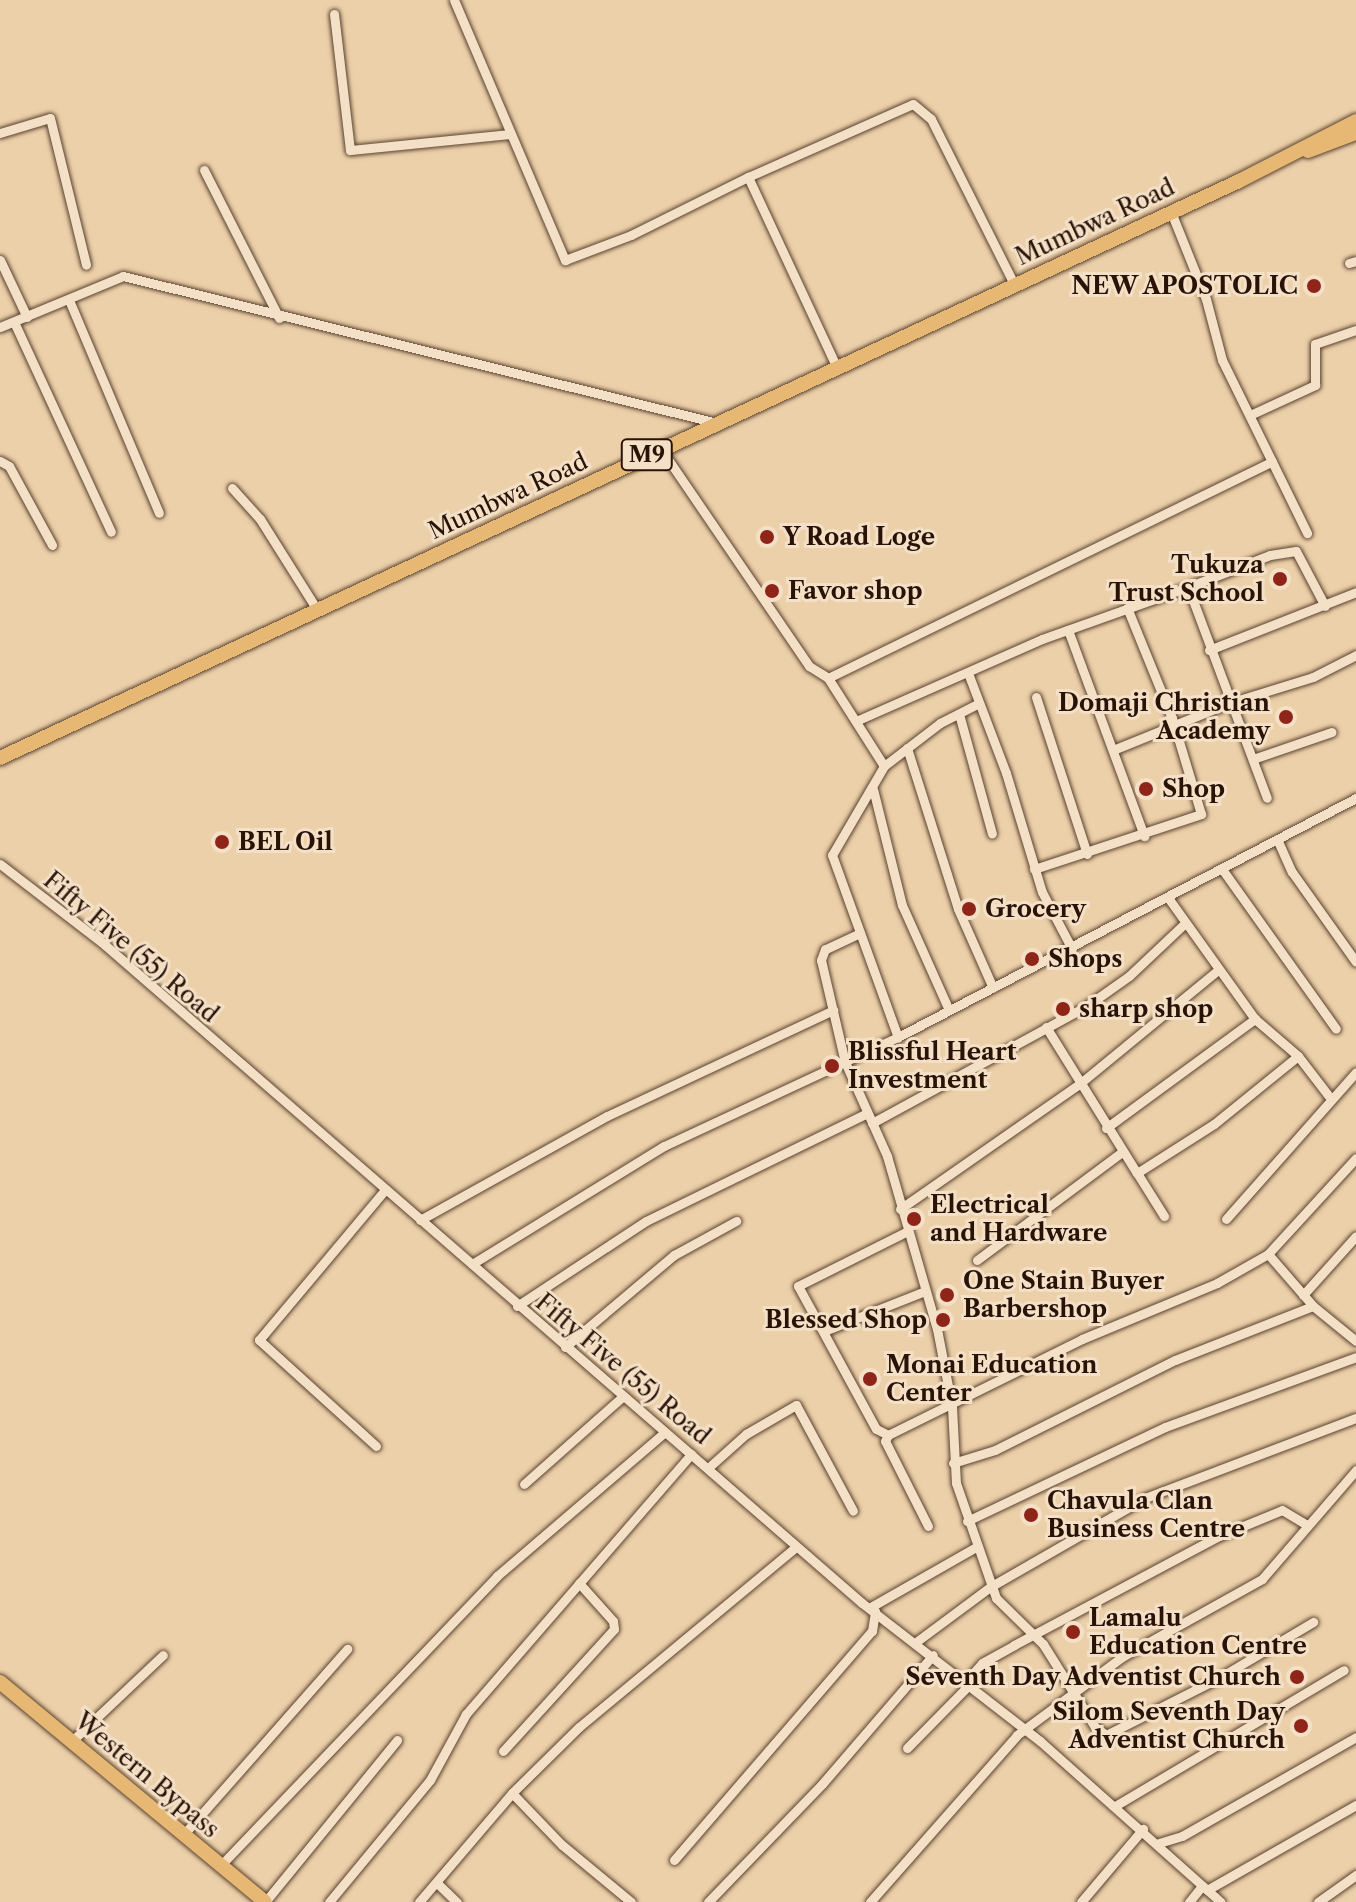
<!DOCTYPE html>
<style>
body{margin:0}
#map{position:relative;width:1356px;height:1902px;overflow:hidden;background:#ecd0a9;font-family:"Libre Caslon Text",serif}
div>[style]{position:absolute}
.roads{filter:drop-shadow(0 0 2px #5a4230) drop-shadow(0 0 2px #5a4230)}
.street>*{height:9px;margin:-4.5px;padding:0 4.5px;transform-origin:4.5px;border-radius:4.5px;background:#f3e0c7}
.primary>*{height:14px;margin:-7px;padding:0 7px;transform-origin:7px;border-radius:7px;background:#e6b874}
.dots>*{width:22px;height:22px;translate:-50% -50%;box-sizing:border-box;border:4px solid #f3e0c7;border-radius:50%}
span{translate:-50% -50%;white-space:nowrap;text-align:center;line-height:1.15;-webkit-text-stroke:6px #f3e0c7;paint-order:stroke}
.shield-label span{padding:2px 6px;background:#f3e0c7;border:2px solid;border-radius:6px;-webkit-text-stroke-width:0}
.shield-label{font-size:22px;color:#2a1207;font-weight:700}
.street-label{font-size:24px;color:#2a1207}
.poi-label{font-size:24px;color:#2a1207;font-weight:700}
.right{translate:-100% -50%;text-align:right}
.left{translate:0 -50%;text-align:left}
</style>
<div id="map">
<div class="roads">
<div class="street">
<div style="left:454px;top:0;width:283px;rotate:66.9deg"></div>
<div style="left:565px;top:260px;width:71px;rotate:-20.7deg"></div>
<div style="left:631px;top:235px;width:131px;rotate:-26.4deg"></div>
<div style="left:748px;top:177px;width:211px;rotate:65deg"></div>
<div style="left:334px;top:14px;width:137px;rotate:83.3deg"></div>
<div style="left:350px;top:150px;width:161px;rotate:-5.7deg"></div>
<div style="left:0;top:133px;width:52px;rotate:-16.7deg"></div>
<div style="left:50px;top:118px;width:151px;rotate:76.2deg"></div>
<div style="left:204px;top:170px;width:166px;rotate:63.1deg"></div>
<div style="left:748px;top:177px;width:180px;rotate:-23.9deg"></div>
<div style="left:913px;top:104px;width:23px;rotate:40deg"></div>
<div style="left:931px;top:119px;width:185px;rotate:63.3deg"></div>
<div style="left:1171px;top:212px;width:94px;rotate:68.1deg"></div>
<div style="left:1206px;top:299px;width:63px;rotate:75.3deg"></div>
<div style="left:1222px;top:360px;width:193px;rotate:63.8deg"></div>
<div style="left:0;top:260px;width:63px;rotate:64.7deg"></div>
<div style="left:1349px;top:263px;width:7px;rotate:-16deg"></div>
<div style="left:69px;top:300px;width:231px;rotate:67.1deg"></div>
<div style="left:14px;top:322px;width:231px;rotate:65.2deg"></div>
<div style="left:0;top:327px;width:133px;rotate:-22.5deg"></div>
<div style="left:123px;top:276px;width:612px;rotate:13.9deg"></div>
<div style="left:1250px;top:415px;width:72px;rotate:-24.8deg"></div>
<div style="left:1315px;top:385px;width:41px;rotate:-90deg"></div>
<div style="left:1315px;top:344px;width:43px;rotate:-18.9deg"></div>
<div style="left:661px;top:449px;width:263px;rotate:55.7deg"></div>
<div style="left:809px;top:666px;width:22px;rotate:32deg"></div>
<div style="left:828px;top:678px;width:104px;rotate:57.5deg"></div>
<div style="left:884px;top:766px;width:103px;rotate:120.3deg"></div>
<div style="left:832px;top:855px;width:194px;rotate:70.1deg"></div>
<div style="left:0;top:461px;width:10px;rotate:29deg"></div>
<div style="left:9px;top:466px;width:90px;rotate:61.4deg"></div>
<div style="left:232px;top:488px;width:42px;rotate:47.9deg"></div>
<div style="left:260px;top:519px;width:105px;rotate:57.8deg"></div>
<div style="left:1188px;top:587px;width:88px;rotate:-21.3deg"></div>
<div style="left:1270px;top:555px;width:26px;rotate:-9deg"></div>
<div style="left:1296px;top:551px;width:62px;rotate:62.2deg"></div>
<div style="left:1068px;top:630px;width:220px;rotate:69.7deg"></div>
<div style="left:1209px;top:650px;width:158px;rotate:-21.5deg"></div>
<div style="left:968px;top:673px;width:107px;rotate:69.2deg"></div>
<div style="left:1006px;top:773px;width:124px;rotate:73.2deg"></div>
<div style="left:1042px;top:892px;width:64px;rotate:62.2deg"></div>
<div style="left:828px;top:678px;width:494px;rotate:-26deg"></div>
<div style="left:1036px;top:697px;width:165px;rotate:72deg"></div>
<div style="left:959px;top:714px;width:124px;rotate:74.6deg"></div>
<div style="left:856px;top:721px;width:203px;rotate:-23.8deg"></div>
<div style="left:1042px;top:639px;width:155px;rotate:-19.6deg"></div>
<div style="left:1188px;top:587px;width:225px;rotate:69.5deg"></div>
<div style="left:907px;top:748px;width:169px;rotate:72.4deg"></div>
<div style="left:958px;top:909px;width:86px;rotate:66.1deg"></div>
<div style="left:1113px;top:750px;width:125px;rotate:-22.1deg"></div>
<div style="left:1229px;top:703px;width:88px;rotate:-17.2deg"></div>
<div style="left:1313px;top:677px;width:48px;rotate:-27.1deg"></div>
<div style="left:1253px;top:759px;width:83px;rotate:-18.9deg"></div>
<div style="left:884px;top:766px;width:71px;rotate:-37.5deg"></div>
<div style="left:940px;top:723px;width:44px;rotate:-27.1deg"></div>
<div style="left:873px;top:789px;width:120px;rotate:76deg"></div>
<div style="left:902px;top:905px;width:115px;rotate:65.9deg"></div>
<div style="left:1277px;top:839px;width:36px;rotate:66deg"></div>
<div style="left:1292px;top:872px;width:110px;rotate:54.6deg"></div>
<div style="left:0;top:864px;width:133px;rotate:37.6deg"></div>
<div style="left:105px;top:945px;width:1003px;rotate:41deg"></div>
<div style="left:862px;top:1603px;width:225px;rotate:37.8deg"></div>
<div style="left:1040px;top:1741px;width:242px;rotate:41.7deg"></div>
<div style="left:1034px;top:869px;width:176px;rotate:-18.2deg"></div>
<div style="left:1201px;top:814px;width:100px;rotate:-106.8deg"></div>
<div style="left:1172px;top:718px;width:119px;rotate:-112.2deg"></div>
<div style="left:1222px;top:869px;width:196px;rotate:54.5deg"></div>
<div style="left:1169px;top:899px;width:148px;rotate:54.4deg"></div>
<div style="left:1255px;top:1019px;width:57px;rotate:40.7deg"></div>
<div style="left:1298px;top:1056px;width:54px;rotate:52.5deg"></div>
<div style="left:860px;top:933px;width:38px;rotate:155deg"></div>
<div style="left:825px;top:949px;width:12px;rotate:110deg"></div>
<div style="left:821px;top:960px;width:105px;rotate:76.8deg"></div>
<div style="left:845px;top:1062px;width:103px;rotate:65.9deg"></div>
<div style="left:887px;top:1156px;width:180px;rotate:73.9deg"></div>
<div style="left:937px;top:1329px;width:79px;rotate:79.1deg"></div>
<div style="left:952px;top:1407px;width:76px;rotate:87deg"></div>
<div style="left:956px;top:1483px;width:122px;rotate:70.8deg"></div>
<div style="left:996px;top:1598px;width:66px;rotate:44.4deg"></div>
<div style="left:1043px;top:1644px;width:98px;rotate:57.9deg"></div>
<div style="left:1095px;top:1727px;width:14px;rotate:36deg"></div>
<div style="left:1106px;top:1735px;width:124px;rotate:-26.8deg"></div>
<div style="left:1217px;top:1679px;width:112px;rotate:-30.7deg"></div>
<div style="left:1046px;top:1027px;width:172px;rotate:58.1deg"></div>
<div style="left:1137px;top:1173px;width:91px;rotate:-32.5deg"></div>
<div style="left:1214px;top:1124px;width:108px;rotate:-39deg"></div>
<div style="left:872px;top:1123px;width:246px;rotate:-28.6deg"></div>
<div style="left:1088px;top:1005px;width:50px;rotate:-35.3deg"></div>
<div style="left:1129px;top:976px;width:74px;rotate:-43.4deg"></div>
<div style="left:1106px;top:1128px;width:185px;rotate:-36.2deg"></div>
<div style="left:1137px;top:1173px;width:51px;rotate:57.9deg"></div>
<div style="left:900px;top:1209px;width:217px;rotate:-34.9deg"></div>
<div style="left:1078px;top:1085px;width:180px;rotate:-39.4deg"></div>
<div style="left:1226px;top:1219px;width:196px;rotate:-48.5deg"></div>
<div style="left:420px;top:1220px;width:214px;rotate:-29.1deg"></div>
<div style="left:607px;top:1116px;width:250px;rotate:-25.1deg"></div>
<div style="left:1268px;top:1254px;width:69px;rotate:49.1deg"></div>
<div style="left:1313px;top:1306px;width:55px;rotate:39.1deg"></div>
<div style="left:977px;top:1260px;width:181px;rotate:-36.7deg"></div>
<div style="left:472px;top:1264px;width:225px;rotate:-31.6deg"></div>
<div style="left:664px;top:1146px;width:258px;rotate:-25deg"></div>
<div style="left:898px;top:1037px;width:517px;rotate:-27.56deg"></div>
<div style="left:1303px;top:1295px;width:79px;rotate:-48.1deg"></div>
<div style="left:517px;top:1306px;width:154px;rotate:-33.4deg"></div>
<div style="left:646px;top:1221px;width:246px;rotate:-26deg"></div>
<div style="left:824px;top:1331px;width:109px;rotate:-21.6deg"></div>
<div style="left:565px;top:1347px;width:143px;rotate:-40.2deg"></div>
<div style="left:674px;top:1255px;width:71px;rotate:-28.7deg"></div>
<div style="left:888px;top:1435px;width:13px;rotate:-153deg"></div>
<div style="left:876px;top:1429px;width:163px;rotate:-118.6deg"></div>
<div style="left:798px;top:1286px;width:121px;rotate:-26.6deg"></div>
<div style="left:376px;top:1446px;width:158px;rotate:-137.8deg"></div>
<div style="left:259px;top:1340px;width:194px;rotate:-50deg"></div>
<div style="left:953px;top:1463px;width:44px;rotate:-17.2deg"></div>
<div style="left:995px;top:1450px;width:201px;rotate:-26.6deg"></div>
<div style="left:1175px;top:1360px;width:148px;rotate:-21.4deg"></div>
<div style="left:708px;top:1468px;width:51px;rotate:-41.8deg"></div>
<div style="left:746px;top:1434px;width:58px;rotate:-30.1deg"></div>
<div style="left:796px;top:1405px;width:120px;rotate:61.7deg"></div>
<div style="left:524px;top:1484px;width:131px;rotate:-41.6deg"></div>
<div style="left:967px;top:1521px;width:219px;rotate:-25.4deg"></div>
<div style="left:1165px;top:1427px;width:203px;rotate:-20.1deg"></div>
<div style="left:928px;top:1526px;width:95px;rotate:-116.8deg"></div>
<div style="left:885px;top:1441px;width:7px;rotate:-63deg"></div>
<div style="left:888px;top:1435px;width:216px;rotate:-26.3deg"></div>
<div style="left:1082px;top:1339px;width:146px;rotate:-22.5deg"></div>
<div style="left:1217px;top:1283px;width:59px;rotate:-29.6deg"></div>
<div style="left:1268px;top:1254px;width:130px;rotate:-47.5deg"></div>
<div style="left:869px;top:1608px;width:123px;rotate:-29.7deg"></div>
<div style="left:916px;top:1642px;width:92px;rotate:-36.6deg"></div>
<div style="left:990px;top:1587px;width:179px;rotate:-29.9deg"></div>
<div style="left:1145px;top:1498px;width:226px;rotate:-20.8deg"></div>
<div style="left:966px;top:1681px;width:24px;rotate:-48deg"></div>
<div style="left:982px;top:1663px;width:37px;rotate:-29deg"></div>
<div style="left:1014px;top:1645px;width:232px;rotate:-28deg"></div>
<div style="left:1219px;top:1536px;width:68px;rotate:-22.4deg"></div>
<div style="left:1282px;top:1510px;width:27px;rotate:31deg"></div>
<div style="left:72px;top:1741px;width:125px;rotate:-43.4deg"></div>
<div style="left:907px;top:1748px;width:90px;rotate:-45.5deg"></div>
<div style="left:503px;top:1751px;width:165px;rotate:-47.7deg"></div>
<div style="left:614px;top:1629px;width:8px;rotate:-97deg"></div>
<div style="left:613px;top:1621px;width:51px;rotate:-131.8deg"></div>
<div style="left:1115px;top:1806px;width:266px;rotate:-30.7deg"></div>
<div style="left:184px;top:1834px;width:247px;rotate:-48.6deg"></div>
<div style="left:1159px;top:1843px;width:24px;rotate:-17deg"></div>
<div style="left:1182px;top:1836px;width:200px;rotate:-29.6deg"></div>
<div style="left:674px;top:1860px;width:303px;rotate:-49.2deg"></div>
<div style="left:872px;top:1631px;width:20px;rotate:-81deg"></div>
<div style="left:221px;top:1865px;width:400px;rotate:-46.3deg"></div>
<div style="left:497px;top:1576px;width:220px;rotate:-40.6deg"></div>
<div style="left:437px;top:1883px;width:28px;rotate:44deg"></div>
<div style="left:1207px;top:1890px;width:172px;rotate:-29.7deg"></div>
<div style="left:265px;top:1902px;width:209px;rotate:-50.8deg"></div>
<div style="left:329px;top:1902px;width:158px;rotate:-50.4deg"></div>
<div style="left:430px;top:1780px;width:75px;rotate:-61.4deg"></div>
<div style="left:466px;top:1714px;width:344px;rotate:-49.1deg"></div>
<div style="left:419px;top:1902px;width:143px;rotate:-49.5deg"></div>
<div style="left:631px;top:1902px;width:89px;rotate:-140.4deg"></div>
<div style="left:562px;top:1845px;width:72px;rotate:-133.9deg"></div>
<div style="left:512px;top:1793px;width:94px;rotate:-44.6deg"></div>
<div style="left:579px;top:1727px;width:282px;rotate:-39.7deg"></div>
<div style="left:708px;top:1902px;width:164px;rotate:-46deg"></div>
<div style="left:822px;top:1784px;width:170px;rotate:-49.3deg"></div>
<div style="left:870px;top:1902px;width:222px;rotate:-48.6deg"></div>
<div style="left:1017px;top:1735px;width:131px;rotate:-36.6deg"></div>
<div style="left:1122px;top:1657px;width:160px;rotate:-29.1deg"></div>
<div style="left:1262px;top:1579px;width:144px;rotate:-49.2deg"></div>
<div style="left:1081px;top:1902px;width:96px;rotate:-49.7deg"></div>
<div style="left:1189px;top:1902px;width:21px;rotate:-51deg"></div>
<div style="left:1318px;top:1902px;width:47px;rotate:-35.4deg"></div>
</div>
<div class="primary">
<div style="left:1308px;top:151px;width:51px;rotate:-20.6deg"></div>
<div style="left:0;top:758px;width:1365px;rotate:-24.97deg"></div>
<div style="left:1237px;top:182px;width:134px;rotate:-27.1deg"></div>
<div style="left:0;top:1682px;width:344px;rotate:39.7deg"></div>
</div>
</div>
<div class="dots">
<div style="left:1314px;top:286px;background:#8f2418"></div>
<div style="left:767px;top:537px;background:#8f2418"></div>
<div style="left:1280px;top:579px;background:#8f2418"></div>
<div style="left:772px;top:591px;background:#8f2418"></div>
<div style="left:1286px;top:717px;background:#8f2418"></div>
<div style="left:1146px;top:789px;background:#8f2418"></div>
<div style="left:222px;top:842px;background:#8f2418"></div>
<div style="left:969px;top:909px;background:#8f2418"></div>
<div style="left:1032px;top:959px;background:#8f2418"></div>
<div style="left:1063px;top:1009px;background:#8f2418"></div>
<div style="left:832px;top:1066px;background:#8f2418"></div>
<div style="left:914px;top:1219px;background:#8f2418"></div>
<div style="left:947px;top:1295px;background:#8f2418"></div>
<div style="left:943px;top:1320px;background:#8f2418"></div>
<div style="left:870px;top:1379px;background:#8f2418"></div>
<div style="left:1031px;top:1515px;background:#8f2418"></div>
<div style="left:1073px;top:1632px;background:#8f2418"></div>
<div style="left:1297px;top:1677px;background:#8f2418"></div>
<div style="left:1301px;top:1726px;background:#8f2418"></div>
</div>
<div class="shield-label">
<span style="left:647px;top:455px">M9</span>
</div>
<div class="street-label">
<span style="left:1095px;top:222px;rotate:-25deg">Mumbwa Road</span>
<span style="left:508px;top:496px;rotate:-25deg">Mumbwa Road</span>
<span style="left:131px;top:947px;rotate:40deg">Fifty Five (55) Road</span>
<span style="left:623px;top:1369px;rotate:40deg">Fifty Five (55) Road</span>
<span style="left:147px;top:1775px;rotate:40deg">Western Bypass</span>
</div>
<div class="poi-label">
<span class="right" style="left:1298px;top:286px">NEW APOSTOLIC</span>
<span class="left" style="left:783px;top:537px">Y Road Loge</span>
<span class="right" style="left:1264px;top:579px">Tukuza<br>Trust School</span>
<span class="left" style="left:788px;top:591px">Favor shop</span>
<span class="right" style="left:1270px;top:717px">Domaji Christian<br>Academy</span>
<span class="left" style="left:1162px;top:789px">Shop</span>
<span class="left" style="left:238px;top:842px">BEL Oil</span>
<span class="left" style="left:985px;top:909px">Grocery</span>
<span class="left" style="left:1048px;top:959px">Shops</span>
<span class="left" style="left:1079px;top:1009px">sharp shop</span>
<span class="left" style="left:848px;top:1066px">Blissful Heart<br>Investment</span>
<span class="left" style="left:930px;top:1219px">Electrical<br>and Hardware</span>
<span class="left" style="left:963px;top:1295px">One Stain Buyer<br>Barbershop</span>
<span class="right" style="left:927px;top:1320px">Blessed Shop</span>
<span class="left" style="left:886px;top:1379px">Monai Education<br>Center</span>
<span class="left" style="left:1047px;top:1515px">Chavula Clan<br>Business Centre</span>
<span class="left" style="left:1089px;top:1632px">Lamalu<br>Education Centre</span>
<span class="right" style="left:1281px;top:1677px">Seventh Day Adventist Church</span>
<span class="right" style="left:1285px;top:1726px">Silom Seventh Day<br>Adventist Church</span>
</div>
</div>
